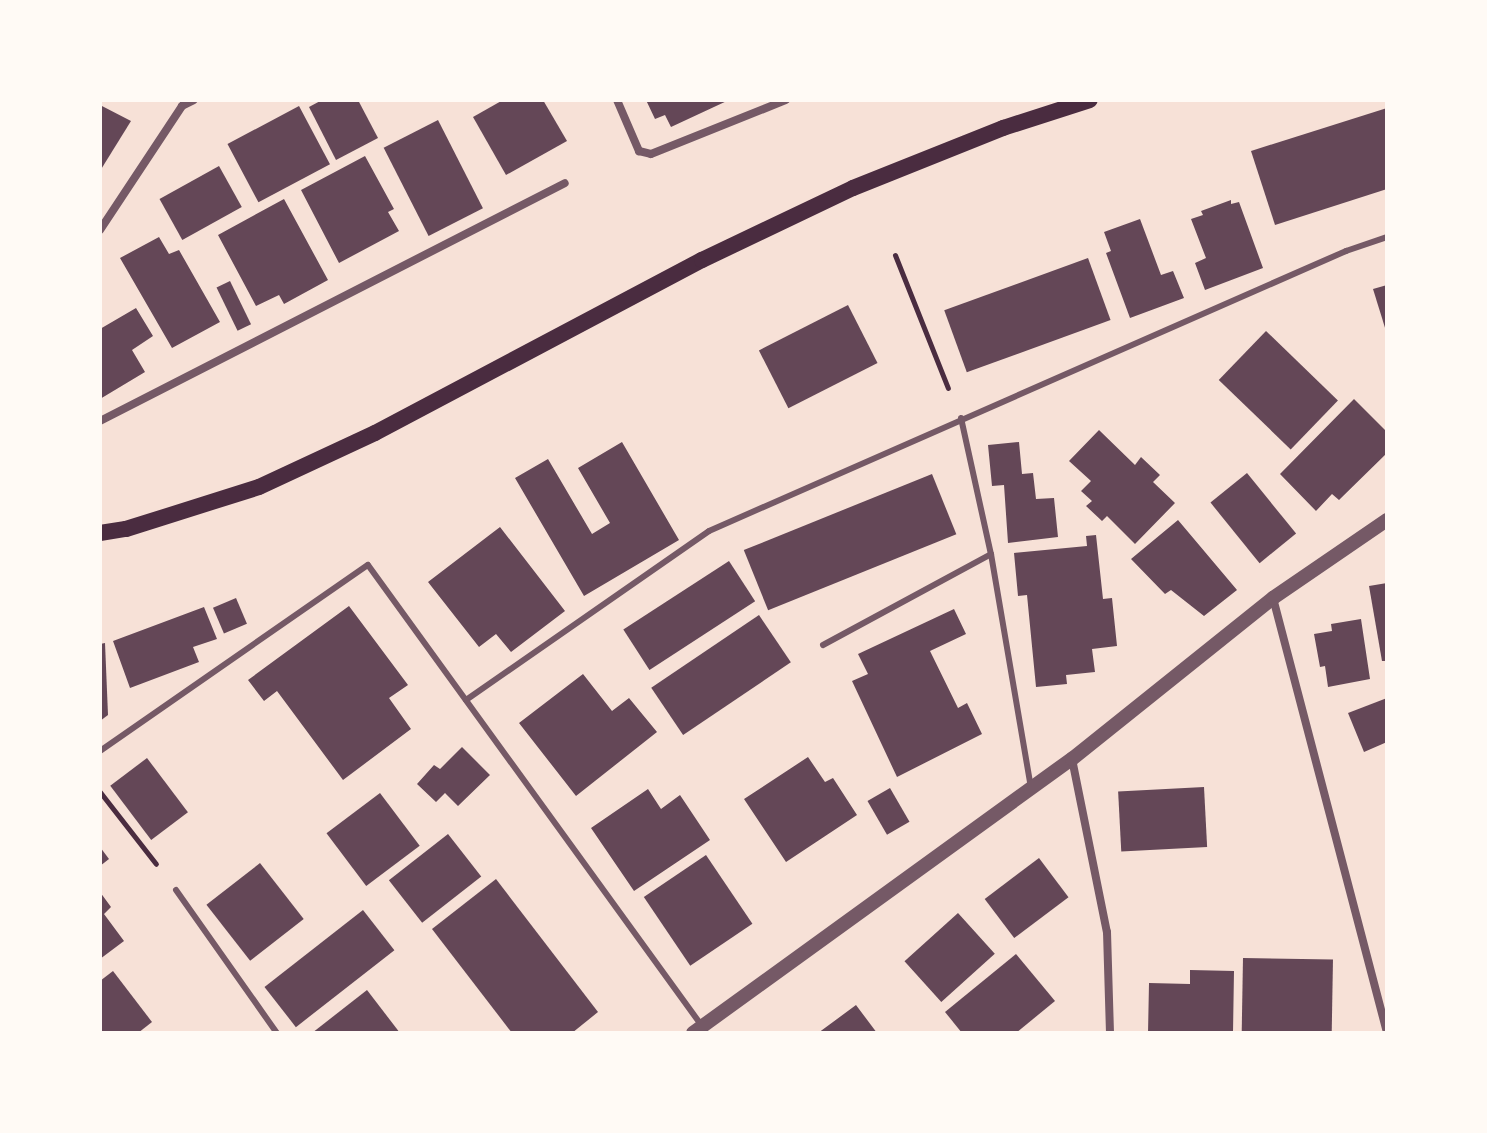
<!DOCTYPE html>
<style>
body{margin:0}
#map{position:relative;width:1487px;height:1133px;overflow:hidden;background:#f7e1d7;font-family:"PT Sans Narrow",sans-serif}
div>[style]{position:absolute}
.building>*{inset:0;background:#644757;transform-origin:0 0}
.path>*{height:5px;margin:-2.5px;padding:0 2.5px;transform-origin:2.5px;border-radius:2.5px;background:#4a2c40}
.service>*{height:6px;margin:-3px;padding:0 3px;transform-origin:3px;border-radius:3px;background:#755966}
.minor>*{height:8px;margin:-4px;padding:0 4px;transform-origin:4px;border-radius:4px;background:#755966}
.tertiary>*{height:14px;margin:-7px;padding:0 7px;transform-origin:7px;border-radius:7px;background:#755966}
.secondary>*{height:16px;margin:-8px;padding:0 8px;transform-origin:8px;border-radius:8px;background:#4a2c40}
span{translate:-50% -50%;white-space:nowrap;text-align:center;line-height:1.15;-webkit-text-stroke:7px #fffaf5;paint-order:stroke}
.frame{position:absolute;inset:0;border:102px solid #fffaf5;pointer-events:none}
</style>
<div id="map">
<div class="building">
<div style="clip-path:polygon(322px 100px,358px 100px,378px 138px,336px 160px,309px 107px)"></div>
<div style="clip-path:polygon(503px 100px,543px 100px,567px 141px,506px 175px,473px 117px)"></div>
<div style="clip-path:polygon(646px 100px,729px 100px,671px 127px,665px 115px,655px 119px)"></div>
<div style="clip-path:polygon(100px 105px,131px 121px,100px 171px)"></div>
<div style="left:299px;top:106px;width:66px;height:81px;rotate:62deg"></div>
<div style="clip-path:polygon(1387px 108px,1387px 189px,1275px 225px,1251px 151px)"></div>
<div style="left:438px;top:120px;width:99px;height:61px;rotate:63deg"></div>
<div style="clip-path:polygon(365px 156px,394px 209px,388px 212px,399px 231px,339px 263px,301px 190px)"></div>
<div style="left:219px;top:166px;width:47px;height:68px;rotate:61deg"></div>
<div style="clip-path:polygon(284px 199px,328px 280px,284px 304px,279px 295px,256px 306px,218px 235px)"></div>
<div style="clip-path:polygon(1231px 200px,1231px 204px,1239px 202px,1263px 268px,1205px 290px,1195px 263px,1206px 258px,1191px 219px,1203px 215px,1201px 211px)"></div>
<div style="clip-path:polygon(1140px 219px,1161px 275px,1173px 271px,1184px 298px,1130px 318px,1106px 253px,1111px 251px,1104px 232px)"></div>
<div style="clip-path:polygon(159px 237px,169px 254px,179px 250px,220px 322px,172px 348px,120px 258px)"></div>
<div style="left:1088px;top:258px;width:66px;height:153px;rotate:70deg"></div>
<div style="left:230px;top:281px;width:48px;height:15px;rotate:64deg"></div>
<div style="clip-path:polygon(1387px 285px,1387px 331px,1386px 331px,1373px 289px)"></div>
<div style="left:848px;top:305px;width:65px;height:100px;rotate:63deg"></div>
<div style="clip-path:polygon(136px 308px,153px 336px,132px 350px,145px 372px,100px 399px,100px 329px)"></div>
<div style="left:1266px;top:331px;width:100px;height:68px;rotate:44deg"></div>
<div style="clip-path:polygon(1354px 399px,1387px 432px,1387px 453px,1339px 500px,1332px 494px,1316px 511px,1280px 474px)"></div>
<div style="clip-path:polygon(1099px 430px,1135px 465px,1141px 457px,1160px 475px,1153px 482px,1175px 503px,1135px 544px,1107px 516px,1102px 521px,1086px 506px,1092px 501px,1081px 491px,1091px 481px,1069px 461px)"></div>
<div style="clip-path:polygon(622px 442px,679px 540px,584px 596px,515px 478px,548px 459px,592px 534px,610px 523px,578px 468px)"></div>
<div style="clip-path:polygon(1019px 442px,1022px 474px,1033px 473px,1036px 499px,1054px 498px,1058px 537px,1008px 543px,1004px 485px,992px 486px,988px 445px)"></div>
<div style="left:1247px;top:473px;width:78px;height:47px;rotate:51deg"></div>
<div style="left:932px;top:474px;width:65px;height:203px;rotate:68deg"></div>
<div style="clip-path:polygon(1178px 520px,1237px 590px,1204px 616px,1171px 590px,1165px 594px,1131px 559px)"></div>
<div style="clip-path:polygon(500px 527px,565px 611px,511px 652px,496px 634px,479px 647px,428px 582px)"></div>
<div style="clip-path:polygon(1096px 535px,1103px 599px,1112px 598px,1117px 646px,1092px 649px,1095px 672px,1066px 675px,1067px 684px,1036px 687px,1027px 595px,1018px 596px,1014px 553px,1087px 546px,1086px 536px)"></div>
<div style="left:729px;top:561px;width:48px;height:126px;rotate:57deg"></div>
<div style="clip-path:polygon(1387px 583px,1387px 661px,1382px 661px,1369px 586px)"></div>
<div style="left:236px;top:598px;width:28px;height:25px;rotate:67deg"></div>
<div style="clip-path:polygon(349px 606px,408px 685px,389px 698px,411px 729px,343px 780px,277px 691px,264px 701px,248px 680px)"></div>
<div style="clip-path:polygon(204px 607px,217px 639px,193px 647px,199px 662px,130px 688px,113px 641px)"></div>
<div style="clip-path:polygon(954px 609px,966px 634px,930px 651px,958px 708px,967px 703px,982px 734px,897px 777px,852px 681px,868px 674px,858px 654px)"></div>
<div style="left:759px;top:615px;width:57px;height:130px;rotate:56deg"></div>
<div style="clip-path:polygon(1361px 619px,1370px 679px,1328px 687px,1325px 666px,1320px 667px,1314px 634px,1332px 631px,1331px 624px)"></div>
<div style="clip-path:polygon(105px 643px,108px 715px,100px 721px,100px 644px)"></div>
<div style="clip-path:polygon(583px 674px,612px 711px,629px 698px,657px 732px,576px 796px,519px 723px)"></div>
<div style="clip-path:polygon(1387px 698px,1387px 742px,1364px 752px,1348px 713px)"></div>
<div style="clip-path:polygon(462px 747px,490px 775px,458px 806px,445px 793px,436px 802px,417px 784px,434px 765px,440px 769px)"></div>
<div style="clip-path:polygon(808px 757px,825px 782px,833px 778px,857px 815px,786px 862px,744px 799px)"></div>
<div style="left:147px;top:758px;width:68px;height:46px;rotate:53deg"></div>
<div style="left:1204px;top:787px;width:60px;height:86px;rotate:87deg"></div>
<div style="left:890px;top:788px;width:39px;height:26px;rotate:60deg"></div>
<div style="clip-path:polygon(648px 789px,661px 809px,680px 795px,710px 840px,634px 891px,591px 828px)"></div>
<div style="left:380px;top:793px;width:66px;height:67px;rotate:53deg"></div>
<div style="left:448px;top:834px;width:54px;height:75px;rotate:52deg"></div>
<div style="clip-path:polygon(100px 847px,109px 859px,100px 866px)"></div>
<div style="left:706px;top:855px;width:83px;height:75px;rotate:56deg"></div>
<div style="left:1039px;top:858px;width:49px;height:68px;rotate:53deg"></div>
<div style="left:260px;top:863px;width:71px;height:68px;rotate:52deg"></div>
<div style="clip-path:polygon(496px 879px,598px 1012px,572px 1033px,512px 1033px,432px 929px)"></div>
<div style="clip-path:polygon(100px 892px,111px 907px,104px 914px,124px 941px,100px 959px)"></div>
<div style="left:363px;top:910px;width:51px;height:125px;rotate:52deg"></div>
<div style="left:958px;top:913px;width:55px;height:72px;rotate:48deg"></div>
<div style="clip-path:polygon(1016px 954px,1055px 1001px,1016px 1033px,962px 1033px,945px 1012px)"></div>
<div style="left:1243px;top:958px;width:90px;height:75px;rotate:1deg"></div>
<div style="clip-path:polygon(1190px 970px,1234px 971px,1233px 1033px,1148px 1033px,1149px 983px,1190px 984px)"></div>
<div style="clip-path:polygon(113px 971px,152px 1022px,138px 1033px,100px 1033px,100px 981px)"></div>
<div style="clip-path:polygon(367px 990px,400px 1033px,312px 1033px)"></div>
<div style="clip-path:polygon(856px 1005px,877px 1033px,818px 1033px,833px 1022px)"></div>
</div>
<div class="path">
<div style="left:895px;top:255px;width:143px;rotate:68.3deg"></div>
<div style="left:100px;top:792px;width:91px;rotate:52.1deg"></div>
</div>
<div class="service">
<div style="left:961px;top:418px;width:139px;rotate:77.6deg"></div>
<div style="left:991px;top:554px;width:237px;rotate:80.3deg"></div>
<div style="left:823px;top:645px;width:191px;rotate:-28.4deg"></div>
<div style="left:466px;top:700px;width:296px;rotate:-34.8deg"></div>
<div style="left:709px;top:531px;width:696px;rotate:-23.73deg"></div>
<div style="left:1346px;top:251px;width:43px;rotate:-18.9deg"></div>
<div style="left:100px;top:751px;width:326px;rotate:-34.8deg"></div>
<div style="left:368px;top:565px;width:569px;rotate:54.08deg"></div>
<div style="left:176px;top:890px;width:175px;rotate:54.8deg"></div>
</div>
<div class="minor">
<div style="left:617px;top:100px;width:56px;rotate:66.7deg"></div>
<div style="left:639px;top:151px;width:12px;rotate:14deg"></div>
<div style="left:651px;top:154px;width:145px;rotate:-21.8deg"></div>
<div style="left:100px;top:230px;width:149px;rotate:-56.5deg"></div>
<div style="left:182px;top:106px;width:13px;rotate:-27deg"></div>
<div style="left:100px;top:421px;width:522px;rotate:-27.1deg"></div>
<div style="left:1273px;top:598px;width:450px;rotate:75.3deg"></div>
<div style="left:1072px;top:759px;width:177px;rotate:78.6deg"></div>
<div style="left:1107px;top:932px;width:101px;rotate:88.3deg"></div>
</div>
<div class="tertiary">
<div style="left:693px;top:1033px;width:468px;rotate:-35.9deg"></div>
<div style="left:1072px;top:759px;width:258px;rotate:-38.7deg"></div>
<div style="left:1273px;top:598px;width:138px;rotate:-34.4deg"></div>
</div>
<div class="secondary">
<div style="left:100px;top:533px;width:26px;rotate:-9deg"></div>
<div style="left:126px;top:529px;width:139px;rotate:-17.5deg"></div>
<div style="left:259px;top:487px;width:128px;rotate:-25deg"></div>
<div style="left:375px;top:433px;width:370px;rotate:-27.9deg"></div>
<div style="left:702px;top:260px;width:167px;rotate:-25.5deg"></div>
<div style="left:853px;top:188px;width:162px;rotate:-21.8deg"></div>
<div style="left:1003px;top:128px;width:91px;rotate:-17.8deg"></div>
</div>
<div class="frame"></div>
</div>
